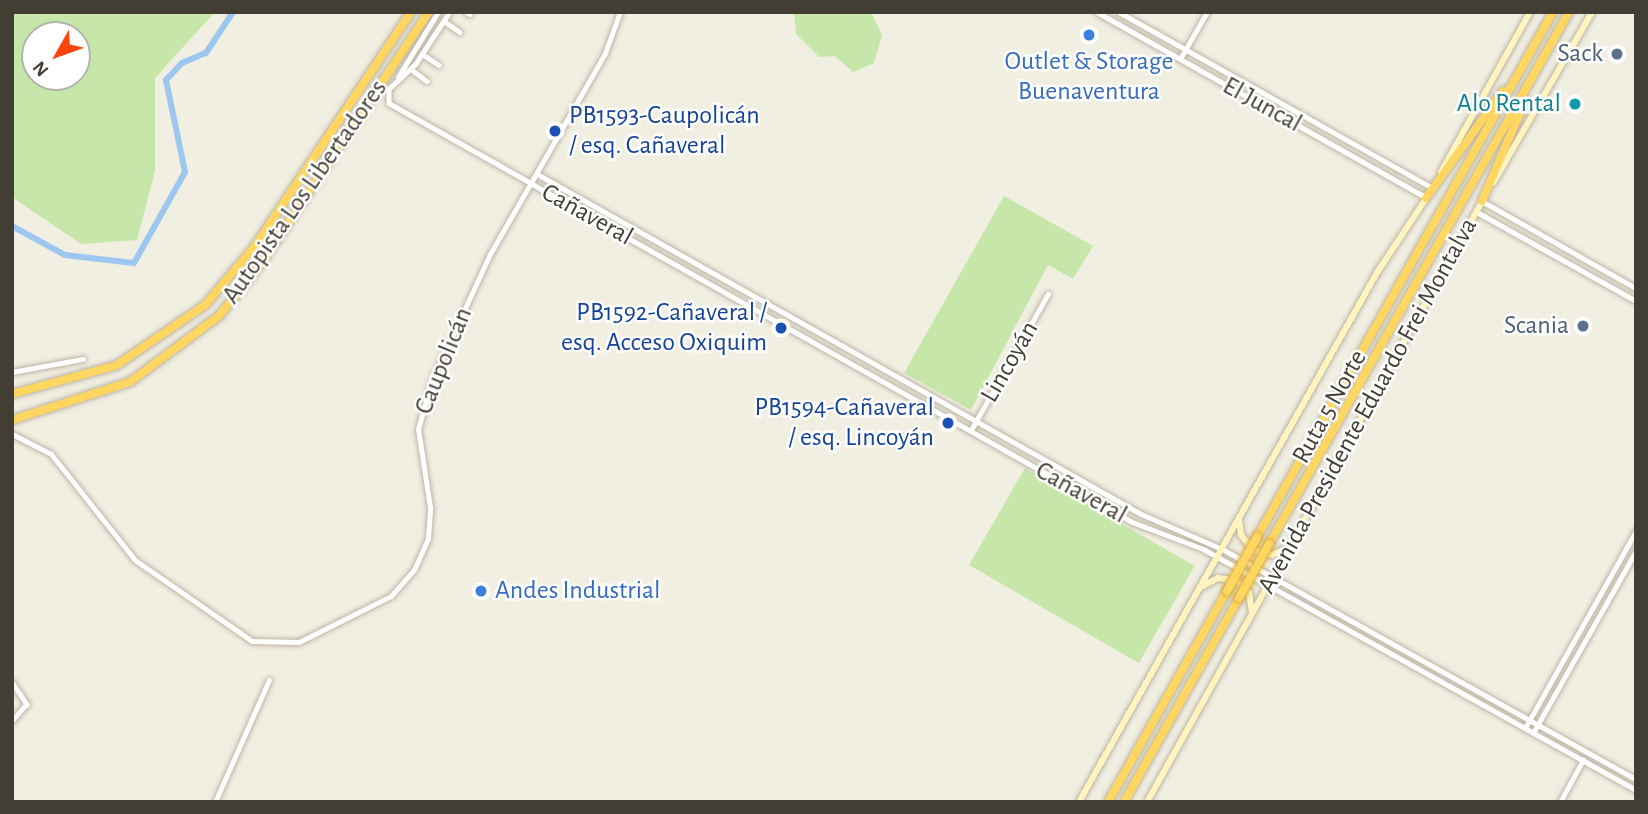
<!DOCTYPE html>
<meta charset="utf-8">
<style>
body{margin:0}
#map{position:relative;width:1648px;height:814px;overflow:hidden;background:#f1eee2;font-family:"Alegreya Sans",sans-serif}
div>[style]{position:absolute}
.green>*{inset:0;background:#c7e7aa;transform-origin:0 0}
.canal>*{height:6px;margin:-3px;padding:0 3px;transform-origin:3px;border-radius:3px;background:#9dc7f0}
.roads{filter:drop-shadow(0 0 2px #bdb6a5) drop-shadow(0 0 2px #bdb6a5)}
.minor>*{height:4.5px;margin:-2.25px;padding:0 2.25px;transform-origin:2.25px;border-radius:2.25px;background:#fff}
.tertiary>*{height:5px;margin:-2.5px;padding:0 2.5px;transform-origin:2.5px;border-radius:2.5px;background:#fff}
.secondary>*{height:6px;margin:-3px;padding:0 3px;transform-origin:3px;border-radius:3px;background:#fff4bf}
.motorway>*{height:8px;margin:-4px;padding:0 4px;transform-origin:4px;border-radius:4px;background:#ffd660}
.bridges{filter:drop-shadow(0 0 2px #deab30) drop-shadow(0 0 2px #deab30)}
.motorway-bridge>*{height:8px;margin:-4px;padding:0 4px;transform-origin:4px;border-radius:4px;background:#ffd660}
.dots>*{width:19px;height:19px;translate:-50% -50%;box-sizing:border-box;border:4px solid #fff;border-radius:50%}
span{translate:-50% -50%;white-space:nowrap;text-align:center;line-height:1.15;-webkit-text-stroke:5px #fff;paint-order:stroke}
.service-label{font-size:26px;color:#4e5e75}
.right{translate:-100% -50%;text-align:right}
.shop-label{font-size:26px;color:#366cbe}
.left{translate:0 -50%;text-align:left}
.culture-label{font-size:26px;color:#0d838f}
.street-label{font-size:26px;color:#433e33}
.transit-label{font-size:26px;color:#164399}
.frame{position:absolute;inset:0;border:14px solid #433e33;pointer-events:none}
.north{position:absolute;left:21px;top:21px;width:70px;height:70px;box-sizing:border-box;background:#fff;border:2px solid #b4b2ad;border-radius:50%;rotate:230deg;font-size:19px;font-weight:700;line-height:28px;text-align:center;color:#433e33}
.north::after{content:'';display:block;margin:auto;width:24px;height:32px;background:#fb450f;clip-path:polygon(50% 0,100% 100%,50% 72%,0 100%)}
</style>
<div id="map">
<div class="green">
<div style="clip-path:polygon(evenodd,12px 12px,215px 12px,155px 78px,155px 171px,137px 240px,81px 244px,12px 197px,12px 12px,35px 35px,77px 35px,77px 77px,35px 77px,35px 35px)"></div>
<div style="clip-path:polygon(794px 12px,871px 12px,882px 35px,874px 63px,853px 72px,835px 56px,819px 57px,796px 34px)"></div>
<div style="clip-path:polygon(1004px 196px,1093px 246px,1073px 279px,1048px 265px,971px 410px,904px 373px)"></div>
<div style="left:1025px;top:468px;width:196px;height:112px;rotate:30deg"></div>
</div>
<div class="canal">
<div style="left:12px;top:226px;width:60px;rotate:28.7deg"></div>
<div style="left:65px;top:255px;width:69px;rotate:6.6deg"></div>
<div style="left:134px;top:263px;width:104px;rotate:-60.7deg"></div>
<div style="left:185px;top:172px;width:94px;rotate:-101.7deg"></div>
<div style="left:166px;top:80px;width:23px;rotate:-47deg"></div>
<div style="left:182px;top:63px;width:26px;rotate:-23deg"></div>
<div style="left:206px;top:53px;width:49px;rotate:-56.6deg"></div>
</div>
<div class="roads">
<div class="minor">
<div style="left:450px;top:12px;width:62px;rotate:123.2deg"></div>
<div style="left:416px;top:64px;width:37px;rotate:137deg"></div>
<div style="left:389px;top:89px;width:14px;rotate:90deg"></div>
<div style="left:389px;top:103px;width:163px;rotate:29.4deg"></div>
<div style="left:466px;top:12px;width:4px;rotate:27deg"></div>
<div style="left:1097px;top:12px;width:377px;rotate:29.4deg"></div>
<div style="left:1119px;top:12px;width:359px;rotate:29.3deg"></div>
<div style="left:444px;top:21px;width:19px;rotate:35deg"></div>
<div style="left:422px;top:54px;width:20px;rotate:33deg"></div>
<div style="left:1180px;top:59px;width:54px;rotate:-60.1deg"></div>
<div style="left:411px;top:69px;width:20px;rotate:37deg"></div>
<div style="left:398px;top:77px;width:76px;rotate:-58.4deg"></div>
<div style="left:1482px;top:201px;width:177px;rotate:29.5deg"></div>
<div style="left:1477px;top:212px;width:182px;rotate:29.2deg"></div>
<div style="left:12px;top:372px;width:72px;rotate:-10.4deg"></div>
<div style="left:971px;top:430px;width:156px;rotate:-60.5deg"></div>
<div style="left:12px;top:682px;width:27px;rotate:56deg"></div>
<div style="left:27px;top:704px;width:23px;rotate:131deg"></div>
<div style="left:1525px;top:728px;width:226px;rotate:-60.6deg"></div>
<div style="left:1533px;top:733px;width:209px;rotate:-60.5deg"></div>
<div style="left:215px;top:802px;width:133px;rotate:-66.1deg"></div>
<div style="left:1560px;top:802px;width:48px;rotate:-61.3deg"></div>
</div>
<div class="tertiary">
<div style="left:537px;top:174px;width:693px;rotate:29.38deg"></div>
<div style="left:1141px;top:514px;width:88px;rotate:23.4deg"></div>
<div style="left:1222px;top:549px;width:474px;rotate:29.1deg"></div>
<div style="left:532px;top:184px;width:689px;rotate:29.39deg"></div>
<div style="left:1132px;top:522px;width:76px;rotate:20.8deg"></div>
<div style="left:1203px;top:549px;width:496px;rotate:29.1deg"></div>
<div style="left:12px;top:434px;width:44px;rotate:27.1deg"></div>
<div style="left:51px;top:454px;width:135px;rotate:51.6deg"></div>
<div style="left:135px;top:560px;width:142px;rotate:34.7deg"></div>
<div style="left:252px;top:641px;width:47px;rotate:1.2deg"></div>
<div style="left:299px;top:642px;width:103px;rotate:-26.6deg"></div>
<div style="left:391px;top:596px;width:35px;rotate:-49deg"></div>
<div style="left:414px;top:570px;width:34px;rotate:-66deg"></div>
<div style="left:428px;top:539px;width:32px;rotate:-86deg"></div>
<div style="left:430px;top:507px;width:79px;rotate:-98.7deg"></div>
<div style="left:418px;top:429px;width:51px;rotate:-74.1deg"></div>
<div style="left:432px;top:380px;width:139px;rotate:-65.3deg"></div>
<div style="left:490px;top:254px;width:232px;rotate:-60.2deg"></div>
<div style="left:605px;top:53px;width:44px;rotate:-69.9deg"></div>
</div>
<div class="secondary">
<div style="left:1441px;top:172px;width:183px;rotate:-60.9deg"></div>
<div style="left:1493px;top:183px;width:198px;rotate:-59.9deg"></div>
<div style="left:1239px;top:520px;width:15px;rotate:82deg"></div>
<div style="left:1241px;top:535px;width:19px;rotate:51deg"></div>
<div style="left:1253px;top:550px;width:20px;rotate:15deg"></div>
<div style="left:1272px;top:555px;width:17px;rotate:-24deg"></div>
<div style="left:1201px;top:587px;width:19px;rotate:-28deg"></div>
<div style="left:1218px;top:578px;width:17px;rotate:7deg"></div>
<div style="left:1235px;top:580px;width:18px;rotate:41deg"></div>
<div style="left:1249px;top:592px;width:21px;rotate:82deg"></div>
<div style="left:1079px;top:802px;width:609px;rotate:-60.62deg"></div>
<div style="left:1378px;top:271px;width:89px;rotate:-56.5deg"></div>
<div style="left:1147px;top:802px;width:692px;rotate:-60.84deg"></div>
</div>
<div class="motorway">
<div style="left:1426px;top:198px;width:132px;rotate:-54.3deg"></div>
<div style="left:1482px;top:201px;width:109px;rotate:-66.7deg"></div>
<div style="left:12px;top:394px;width:109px;rotate:-15.4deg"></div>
<div style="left:117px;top:365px;width:107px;rotate:-34.3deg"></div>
<div style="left:205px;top:305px;width:77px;rotate:-49.7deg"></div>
<div style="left:255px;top:246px;width:281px;rotate:-56.3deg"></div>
<div style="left:12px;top:420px;width:124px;rotate:-17.9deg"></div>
<div style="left:130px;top:382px;width:111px;rotate:-36.6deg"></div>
<div style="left:219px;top:316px;width:65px;rotate:-51.2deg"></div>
<div style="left:260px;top:265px;width:304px;rotate:-56.3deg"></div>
<div style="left:1257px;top:537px;width:603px;rotate:-60.59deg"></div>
<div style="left:1269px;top:544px;width:611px;rotate:-60.58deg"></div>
<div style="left:1108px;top:802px;width:242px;rotate:-60.6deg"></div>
<div style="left:1124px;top:802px;width:234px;rotate:-60.6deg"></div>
</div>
</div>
<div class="bridges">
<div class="motorway-bridge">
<div style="left:1227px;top:591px;width:62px;rotate:-60.9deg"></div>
<div style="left:1239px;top:598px;width:62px;rotate:-60.9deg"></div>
</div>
</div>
<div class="dots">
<div style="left:1089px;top:35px;background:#3f7fe0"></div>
<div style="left:1617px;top:54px;background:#5c6f8a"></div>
<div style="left:1575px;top:104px;background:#0f9aa8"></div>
<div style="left:555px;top:131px;background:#1a4fb4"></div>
<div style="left:1583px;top:326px;background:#5c6f8a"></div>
<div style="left:781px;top:328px;background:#1a4fb4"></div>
<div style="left:948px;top:423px;background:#1a4fb4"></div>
<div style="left:481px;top:591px;background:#3f7fe0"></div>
</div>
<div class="service-label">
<span class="right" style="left:1603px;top:54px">Sack</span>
<span class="right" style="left:1569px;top:326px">Scania</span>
</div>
<div class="shop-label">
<span style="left:1089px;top:77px">Outlet &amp; Storage<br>Buenaventura</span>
<span class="left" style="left:495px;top:591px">Andes Industrial</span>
</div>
<div class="culture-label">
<span class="right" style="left:1561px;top:104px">Alo Rental</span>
</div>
<div class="street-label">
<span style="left:1262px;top:105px;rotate:29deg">El Juncal</span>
<span style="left:305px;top:192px;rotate:-55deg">Autopista Los Libertadores</span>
<span style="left:587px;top:215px;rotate:29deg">Cañaveral</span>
<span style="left:444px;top:361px;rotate:-68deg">Caupolicán</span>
<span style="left:1010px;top:362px;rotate:-60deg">Lincoyán</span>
<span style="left:1368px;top:406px;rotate:-61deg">Avenida Presidente Eduardo Frei Montalva</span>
<span style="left:1330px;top:407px;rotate:-61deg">Ruta 5 Norte</span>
<span style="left:1081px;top:493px;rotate:29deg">Cañaveral</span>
</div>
<div class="transit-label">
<span class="left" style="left:569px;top:131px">PB1593-Caupolicán<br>/ esq. Cañaveral</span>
<span class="right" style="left:767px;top:328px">PB1592-Cañaveral /<br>esq. Acceso Oxiquim</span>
<span class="right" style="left:934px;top:423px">PB1594-Cañaveral<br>/ esq. Lincoyán</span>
</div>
<div class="frame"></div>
<div class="north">N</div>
</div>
